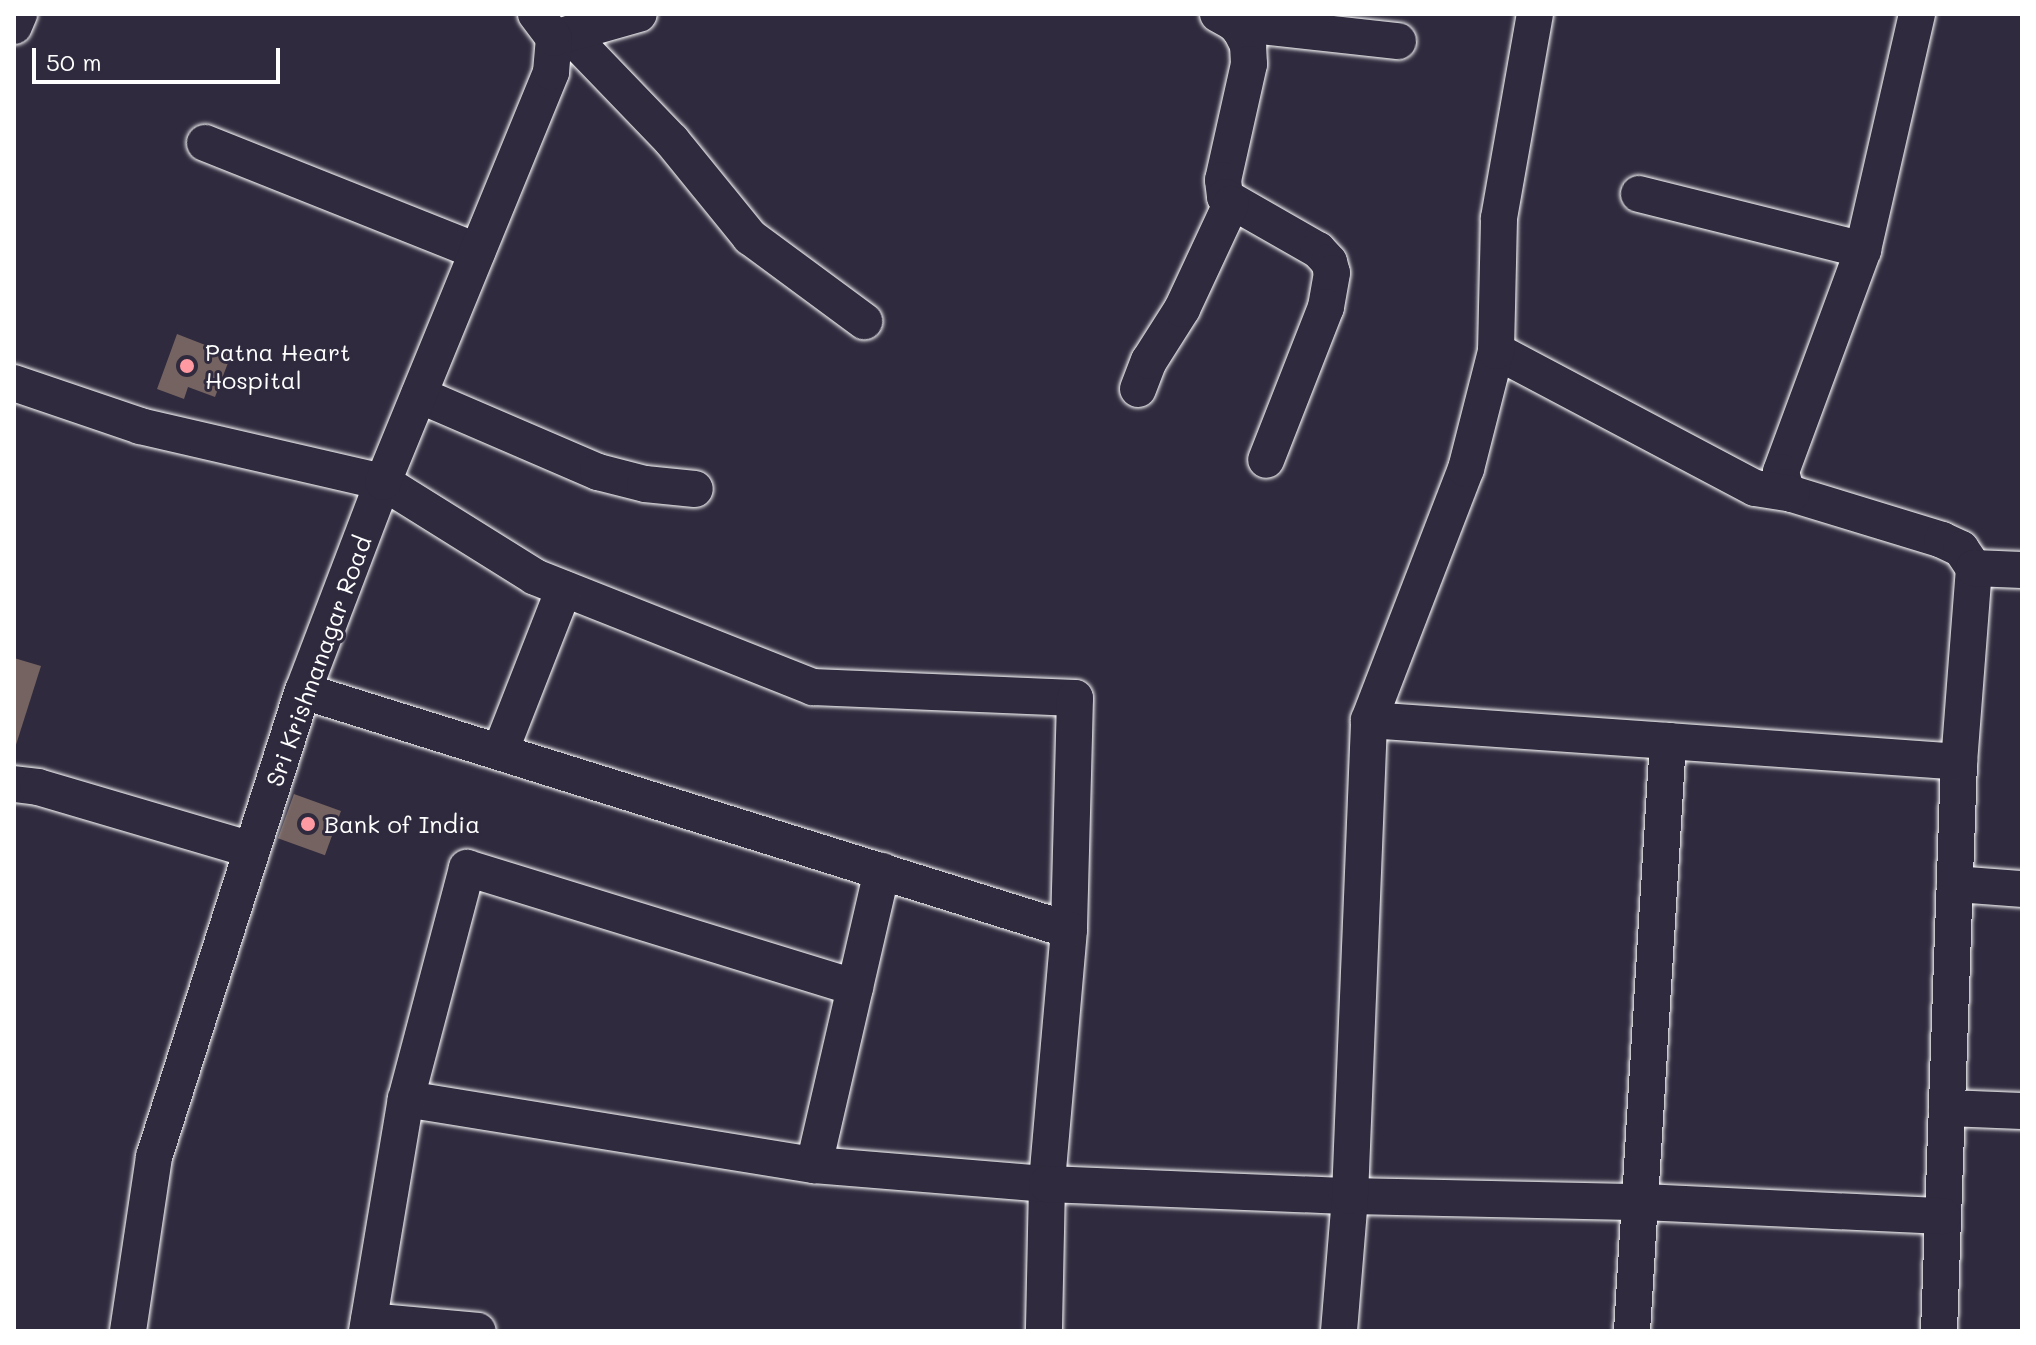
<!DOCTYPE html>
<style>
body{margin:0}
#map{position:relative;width:2036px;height:1345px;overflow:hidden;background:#2f2a3d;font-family:Mali,sans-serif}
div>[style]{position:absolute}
.building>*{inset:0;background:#746361;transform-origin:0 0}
.roads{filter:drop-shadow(0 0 2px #fff) drop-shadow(0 0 2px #fff)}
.minor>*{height:36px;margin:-18px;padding:0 18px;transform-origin:18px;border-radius:18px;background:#2f2a3d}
.dots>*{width:22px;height:22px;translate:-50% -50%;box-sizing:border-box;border:4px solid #2f2a3d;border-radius:50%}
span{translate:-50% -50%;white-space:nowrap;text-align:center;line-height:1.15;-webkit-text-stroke:6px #2f2a3d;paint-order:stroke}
.poi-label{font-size:24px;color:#fff}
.left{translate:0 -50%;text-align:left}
.street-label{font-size:24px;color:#fff}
.frame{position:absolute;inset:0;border:16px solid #fff;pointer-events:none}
.scale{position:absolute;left:32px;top:48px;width:248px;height:36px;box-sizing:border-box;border:4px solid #fff;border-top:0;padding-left:10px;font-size:24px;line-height:28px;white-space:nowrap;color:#fff;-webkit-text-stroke:6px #2f2a3d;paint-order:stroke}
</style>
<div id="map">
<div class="building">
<div style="clip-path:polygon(177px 334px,231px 355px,215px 397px,188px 387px,184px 399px,157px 389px)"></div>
<div style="clip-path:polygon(14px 658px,41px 666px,15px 748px,14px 748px)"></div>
<div style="left:294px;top:794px;width:50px;height:47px;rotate:20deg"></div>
</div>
<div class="roads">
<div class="minor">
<div style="left:1218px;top:14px;width:18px;rotate:29deg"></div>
<div style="left:1234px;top:23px;width:11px;rotate:49deg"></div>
<div style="left:1241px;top:31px;width:16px;rotate:63deg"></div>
<div style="left:1248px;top:45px;width:19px;rotate:87deg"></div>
<div style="left:1249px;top:64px;width:119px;rotate:102.6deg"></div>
<div style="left:1223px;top:180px;width:17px;rotate:83deg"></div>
<div style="left:1225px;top:197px;width:107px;rotate:29.7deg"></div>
<div style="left:1318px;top:250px;width:16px;rotate:47deg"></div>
<div style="left:1329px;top:262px;width:11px;rotate:75deg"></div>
<div style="left:1332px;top:273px;width:35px;rotate:100deg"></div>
<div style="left:1326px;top:307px;width:164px;rotate:111.4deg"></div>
<div style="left:1917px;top:14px;width:242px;rotate:102.9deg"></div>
<div style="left:1863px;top:250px;width:237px;rotate:110.3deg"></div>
<div style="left:1781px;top:472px;width:16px;rotate:75deg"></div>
<div style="left:1785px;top:487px;width:10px;rotate:45deg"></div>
<div style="left:1792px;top:494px;width:157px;rotate:17deg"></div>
<div style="left:1942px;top:540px;width:21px;rotate:25deg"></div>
<div style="left:1961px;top:549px;width:23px;rotate:56deg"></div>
<div style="left:1974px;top:568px;width:195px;rotate:94.4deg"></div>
<div style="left:1959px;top:762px;width:569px;rotate:92.01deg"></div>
<div style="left:1234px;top:23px;width:165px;rotate:6.3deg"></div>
<div style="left:14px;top:26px;width:13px;rotate:-67deg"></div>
<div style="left:569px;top:34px;width:149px;rotate:46.1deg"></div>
<div style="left:672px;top:141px;width:124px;rotate:50.9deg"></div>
<div style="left:750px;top:237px;width:142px;rotate:36.4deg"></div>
<div style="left:554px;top:38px;width:88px;rotate:-15.8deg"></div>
<div style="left:205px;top:143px;width:293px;rotate:21.7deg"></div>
<div style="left:1639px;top:194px;width:231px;rotate:14deg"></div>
<div style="left:1496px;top:351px;width:293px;rotate:27.9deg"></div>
<div style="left:1755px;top:488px;width:37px;rotate:9deg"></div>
<div style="left:14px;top:383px;width:133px;rotate:18.8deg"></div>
<div style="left:140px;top:426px;width:249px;rotate:13deg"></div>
<div style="left:383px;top:482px;width:179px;rotate:32deg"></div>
<div style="left:535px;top:577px;width:299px;rotate:21.6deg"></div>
<div style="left:813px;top:687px;width:262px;rotate:2.4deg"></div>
<div style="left:1075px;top:698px;width:232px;rotate:91.5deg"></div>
<div style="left:1069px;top:930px;width:255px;rotate:95deg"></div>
<div style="left:1047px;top:1184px;width:147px;rotate:91.2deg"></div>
<div style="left:1138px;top:389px;width:30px;rotate:-69deg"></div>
<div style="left:1149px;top:361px;width:62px;rotate:-57.6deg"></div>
<div style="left:1182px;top:309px;width:116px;rotate:-65deg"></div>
<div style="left:419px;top:395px;width:195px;rotate:23.3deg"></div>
<div style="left:598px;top:472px;width:49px;rotate:14.3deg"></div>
<div style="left:645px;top:484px;width:50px;rotate:5.7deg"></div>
<div style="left:1974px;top:568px;width:48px;rotate:2.4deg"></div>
<div style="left:303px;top:691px;width:802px;rotate:17.33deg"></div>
<div style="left:1369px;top:720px;width:269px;rotate:-68.9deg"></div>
<div style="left:1466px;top:469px;width:122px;rotate:-75.7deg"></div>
<div style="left:1496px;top:351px;width:133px;rotate:-88.7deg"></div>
<div style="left:1499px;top:218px;width:207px;rotate:-80deg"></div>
<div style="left:1668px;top:741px;width:292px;rotate:4.1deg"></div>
<div style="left:500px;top:752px;width:175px;rotate:-68.6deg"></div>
<div style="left:14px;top:784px;width:24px;rotate:7deg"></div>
<div style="left:38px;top:787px;width:223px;rotate:16.4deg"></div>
<div style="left:1955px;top:884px;width:67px;rotate:4.3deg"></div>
<div style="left:406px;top:1099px;width:413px;rotate:9.2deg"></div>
<div style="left:814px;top:1165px;width:234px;rotate:4.7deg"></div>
<div style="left:1047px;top:1184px;width:303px;rotate:2.3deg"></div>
<div style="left:1350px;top:1196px;width:293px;rotate:1.2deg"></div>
<div style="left:1643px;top:1202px;width:300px;rotate:2.7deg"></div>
<div style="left:1947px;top:1108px;width:75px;rotate:2.3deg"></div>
<div style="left:814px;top:1165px;width:302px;rotate:-77deg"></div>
<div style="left:369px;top:1321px;width:109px;rotate:5.2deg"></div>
<div style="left:128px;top:1331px;width:176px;rotate:-81.5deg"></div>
<div style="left:154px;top:1157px;width:489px;rotate:-72.3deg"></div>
<div style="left:303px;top:691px;width:224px;rotate:-69.1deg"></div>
<div style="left:383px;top:482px;width:443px;rotate:-67.7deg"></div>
<div style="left:551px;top:72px;width:34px;rotate:-85deg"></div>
<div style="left:554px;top:38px;width:30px;rotate:-127deg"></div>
<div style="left:367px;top:1331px;width:235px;rotate:-80.5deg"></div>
<div style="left:406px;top:1099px;width:239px;rotate:-75.2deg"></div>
<div style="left:467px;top:868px;width:406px;rotate:17.1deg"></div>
<div style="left:1339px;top:1331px;width:135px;rotate:-85.3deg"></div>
<div style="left:1350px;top:1196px;width:476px;rotate:-87.7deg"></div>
<div style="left:1369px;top:720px;width:300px;rotate:4deg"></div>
<div style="left:1668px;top:741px;width:591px;rotate:93.49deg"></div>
</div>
</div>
<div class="dots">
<div style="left:187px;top:366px;background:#ff9aa2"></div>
<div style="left:308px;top:824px;background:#ff9aa2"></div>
</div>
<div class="poi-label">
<span class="left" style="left:205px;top:366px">Patna Heart<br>Hospital</span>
<span class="left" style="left:324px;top:824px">Bank of India</span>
</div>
<div class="street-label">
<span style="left:318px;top:661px;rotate:-70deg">Sri Krishnanagar Road</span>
</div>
<div class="frame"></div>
<div class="scale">50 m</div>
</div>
